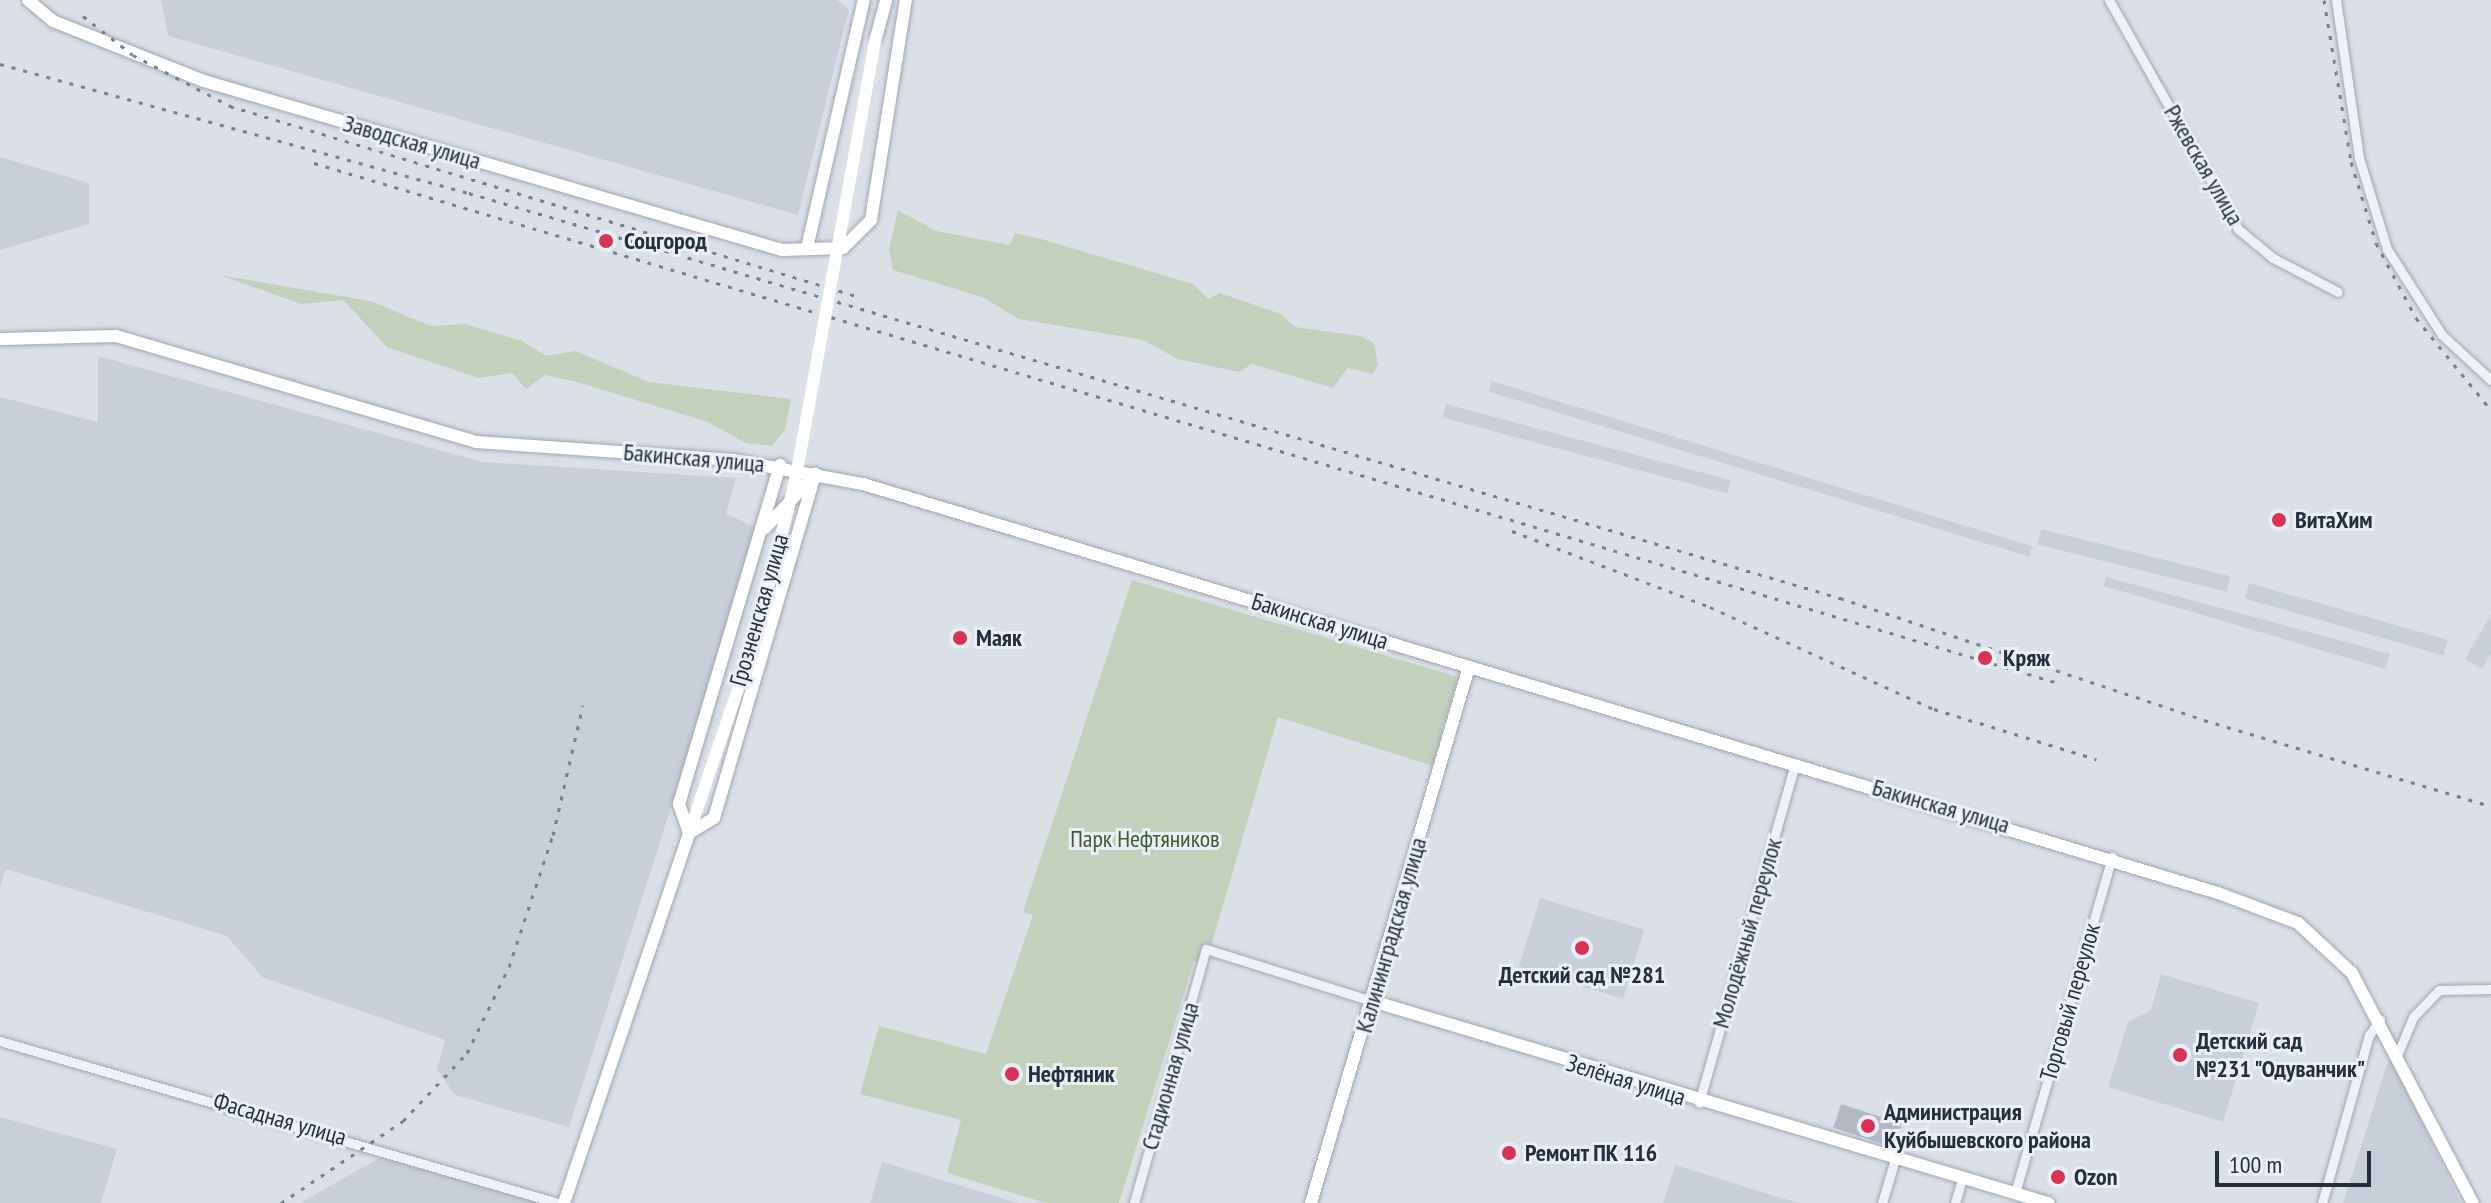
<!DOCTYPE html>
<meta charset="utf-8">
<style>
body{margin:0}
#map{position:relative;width:2491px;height:1203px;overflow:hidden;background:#dbe0e7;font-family:"PT Sans Narrow",sans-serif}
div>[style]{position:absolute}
.built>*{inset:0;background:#c8cfd9;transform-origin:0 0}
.green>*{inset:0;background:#c2d1bb}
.building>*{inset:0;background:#b2b9c4;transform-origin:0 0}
.roads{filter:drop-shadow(0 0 2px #a0a7b1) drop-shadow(0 0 2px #a0a7b1)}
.street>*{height:9px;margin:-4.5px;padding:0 4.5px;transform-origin:4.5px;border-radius:4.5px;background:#eef1f5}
.secondary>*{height:12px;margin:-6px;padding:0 6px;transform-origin:6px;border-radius:6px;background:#fff}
.rail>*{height:3px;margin-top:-1.5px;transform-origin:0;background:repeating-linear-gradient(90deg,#738092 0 4px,transparent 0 12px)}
.secondary-bridge>*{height:12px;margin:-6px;padding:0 6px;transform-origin:6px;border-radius:6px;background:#fff}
.dots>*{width:22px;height:22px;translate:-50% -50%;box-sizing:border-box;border:4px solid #eaeff5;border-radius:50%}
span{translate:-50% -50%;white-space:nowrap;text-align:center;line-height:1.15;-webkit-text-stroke:6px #eaeff5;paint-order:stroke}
.street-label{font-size:24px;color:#242f3e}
.poi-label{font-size:24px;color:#242f3e;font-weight:700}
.left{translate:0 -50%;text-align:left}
.park-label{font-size:24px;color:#3a5b30}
.scale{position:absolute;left:2215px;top:1151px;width:156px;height:36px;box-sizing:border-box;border:4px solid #242f3e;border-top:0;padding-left:10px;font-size:24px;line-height:28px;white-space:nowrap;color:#242f3e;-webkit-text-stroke:6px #eaeff5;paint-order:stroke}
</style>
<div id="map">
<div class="built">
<div style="clip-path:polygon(161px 0,837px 0,849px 9px,798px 215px,168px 36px)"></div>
<div style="clip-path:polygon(0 157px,89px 183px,89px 224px,0 250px)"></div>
<div style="clip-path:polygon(98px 356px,483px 462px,736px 478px,726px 514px,760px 529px,569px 1127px,455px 1095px,437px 1070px,445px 1040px,262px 977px,227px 936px,6px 869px,0 887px,0 397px,98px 422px)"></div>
<div style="left:1492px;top:381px;width:565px;height:11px;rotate:17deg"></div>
<div style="left:1446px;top:404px;width:295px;height:14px;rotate:15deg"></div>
<div style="left:2041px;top:529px;width:195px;height:16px;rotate:14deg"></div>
<div style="clip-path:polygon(2106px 577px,2390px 654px,2385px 669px,2104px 586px)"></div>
<div style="left:2249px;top:583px;width:207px;height:16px;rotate:16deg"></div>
<div style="clip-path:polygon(2491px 614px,2491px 654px,2482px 669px,2465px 659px)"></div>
<div style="left:1540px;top:898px;width:109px;height:72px;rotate:17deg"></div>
<div style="clip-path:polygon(2161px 974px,2259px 1003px,2223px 1122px,2108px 1087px,2128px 1022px,2151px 1010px)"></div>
<div style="clip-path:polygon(2390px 1055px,2461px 1203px,2343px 1203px)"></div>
<div style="clip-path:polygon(0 1117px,117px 1149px,101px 1203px,0 1203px)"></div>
<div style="clip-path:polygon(383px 1156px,541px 1203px,300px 1203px)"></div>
<div style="clip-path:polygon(882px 1162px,1018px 1203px,870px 1203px)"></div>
<div style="clip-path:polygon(1675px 1165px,1798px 1203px,1663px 1203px)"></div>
</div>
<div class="green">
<div style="clip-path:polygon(898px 210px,936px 231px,1010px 245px,1015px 233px,1041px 239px,1193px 284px,1209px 299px,1220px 293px,1281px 314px,1295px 327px,1360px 336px,1374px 343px,1378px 365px,1372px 374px,1348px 368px,1333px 388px,1252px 364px,1239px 372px,1178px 359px,1143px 340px,1019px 319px,982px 297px,893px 270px,889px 249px)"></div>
<div style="clip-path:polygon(220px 275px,370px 301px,431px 326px,465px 324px,522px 341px,546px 356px,575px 351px,649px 382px,791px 399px,785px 430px,772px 446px,746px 443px,708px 422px,577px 382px,545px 375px,526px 389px,512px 373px,478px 378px,387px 347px,343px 300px,301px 304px)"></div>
<div style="clip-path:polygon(1132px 580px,1458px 677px,1433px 766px,1278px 717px,1206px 963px,1194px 961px,1119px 1203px,1046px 1203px,947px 1173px,961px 1120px,860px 1094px,879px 1026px,986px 1054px,1033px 915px,1023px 912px)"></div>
</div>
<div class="building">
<div style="left:1841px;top:1104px;width:64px;height:25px;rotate:18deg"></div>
</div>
<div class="roads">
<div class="street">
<div style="left:2109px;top:0;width:263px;rotate:60.6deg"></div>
<div style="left:2238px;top:229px;width:45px;rotate:39.6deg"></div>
<div style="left:2273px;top:258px;width:73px;rotate:27.6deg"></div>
<div style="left:2336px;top:0;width:160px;rotate:81.7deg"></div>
<div style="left:2359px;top:158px;width:95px;rotate:72.9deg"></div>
<div style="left:2387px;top:249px;width:102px;rotate:57.4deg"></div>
<div style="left:2442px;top:335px;width:67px;rotate:42.6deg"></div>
<div style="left:0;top:1041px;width:581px;rotate:16.19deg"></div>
<div style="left:2398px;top:1053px;width:39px;rotate:-67deg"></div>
<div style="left:2413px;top:1017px;width:37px;rotate:-46deg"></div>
<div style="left:2439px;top:990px;width:52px;rotate:-1.1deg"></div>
<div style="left:1699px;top:1103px;width:353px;rotate:-74.2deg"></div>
<div style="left:2015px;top:1193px;width:350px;rotate:-73.9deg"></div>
<div style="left:1134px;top:1203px;width:264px;rotate:-74.2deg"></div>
<div style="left:1206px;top:949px;width:174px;rotate:17.4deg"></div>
<div style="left:1882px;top:1203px;width:46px;rotate:-73.5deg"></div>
<div style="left:1955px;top:1203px;width:26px;rotate:-74deg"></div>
<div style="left:2322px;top:1203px;width:174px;rotate:-74.4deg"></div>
<div style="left:2369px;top:1035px;width:19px;rotate:-54deg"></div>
</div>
<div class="secondary">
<div style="left:28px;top:0;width:33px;rotate:40deg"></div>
<div style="left:53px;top:21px;width:162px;rotate:21.7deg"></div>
<div style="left:204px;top:81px;width:602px;rotate:16.3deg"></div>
<div style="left:782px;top:250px;width:61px;rotate:-1.9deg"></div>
<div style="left:843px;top:248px;width:40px;rotate:-45deg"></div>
<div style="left:871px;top:220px;width:223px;rotate:-81deg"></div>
<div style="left:876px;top:38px;width:39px;rotate:-75deg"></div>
<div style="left:807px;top:248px;width:254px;rotate:-77.1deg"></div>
<div style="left:0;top:339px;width:116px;rotate:-1.5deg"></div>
<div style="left:116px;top:336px;width:375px;rotate:16.4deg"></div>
<div style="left:476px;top:442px;width:258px;rotate:4deg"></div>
<div style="left:733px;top:460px;width:132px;rotate:10.5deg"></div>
<div style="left:863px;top:484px;width:1415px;rotate:16.8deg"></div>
<div style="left:2218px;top:893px;width:85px;rotate:20.6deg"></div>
<div style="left:2298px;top:923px;width:74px;rotate:42.8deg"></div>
<div style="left:2352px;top:973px;width:260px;rotate:62.3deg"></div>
<div style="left:765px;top:528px;width:70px;rotate:-46.7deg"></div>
<div style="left:689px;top:833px;width:29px;rotate:-31deg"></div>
<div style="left:714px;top:818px;width:359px;rotate:-73.6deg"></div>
<div style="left:689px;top:833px;width:31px;rotate:-109deg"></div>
<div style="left:679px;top:804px;width:354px;rotate:-73.4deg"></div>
<div style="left:1372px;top:1001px;width:706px;rotate:16.64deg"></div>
<div style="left:564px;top:1203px;width:391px;rotate:-71.3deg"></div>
<div style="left:1311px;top:1203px;width:559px;rotate:-73.58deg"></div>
</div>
</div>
<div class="rail">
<div style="left:2324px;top:0;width:164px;rotate:80.5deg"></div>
<div style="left:2351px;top:162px;width:85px;rotate:72.8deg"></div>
<div style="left:2376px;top:243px;width:85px;rotate:61.9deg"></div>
<div style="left:2416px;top:318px;width:119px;rotate:50.8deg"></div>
<div style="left:83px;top:16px;width:63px;rotate:38deg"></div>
<div style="left:133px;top:55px;width:110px;rotate:27.7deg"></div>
<div style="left:230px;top:106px;width:654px;rotate:16.88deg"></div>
<div style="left:0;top:64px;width:486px;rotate:15.4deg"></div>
<div style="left:469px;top:193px;width:1430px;rotate:16.46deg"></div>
<div style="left:1840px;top:598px;width:384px;rotate:18.5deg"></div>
<div style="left:2204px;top:720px;width:300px;rotate:16.7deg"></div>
<div style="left:314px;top:163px;width:1817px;rotate:16.6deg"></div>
<div style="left:1512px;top:531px;width:212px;rotate:21deg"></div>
<div style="left:1710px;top:607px;width:246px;rotate:24.5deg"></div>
<div style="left:1934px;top:709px;width:170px;rotate:17.2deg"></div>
<div style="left:281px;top:1203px;width:147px;rotate:-33.9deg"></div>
<div style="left:403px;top:1121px;width:93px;rotate:-46.7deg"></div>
<div style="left:467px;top:1053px;width:96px;rotate:-64deg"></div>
<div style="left:509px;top:967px;width:139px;rotate:-71.6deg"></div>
<div style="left:553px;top:835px;width:133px;rotate:-77deg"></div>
</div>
<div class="secondary-bridge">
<div style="left:689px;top:833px;width:199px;rotate:-71.2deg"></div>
<div style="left:753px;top:645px;width:168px;rotate:-75.6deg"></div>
<div style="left:795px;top:482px;width:451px;rotate:-79.7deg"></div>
</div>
<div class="dots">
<div style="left:606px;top:241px;background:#d93254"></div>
<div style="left:2279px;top:520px;background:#d93254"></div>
<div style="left:960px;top:638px;background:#d93254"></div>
<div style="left:1985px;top:658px;background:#d93254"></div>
<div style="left:1582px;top:948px;background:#d93254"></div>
<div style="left:2180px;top:1055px;background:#d93254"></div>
<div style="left:1012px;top:1074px;background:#d93254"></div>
<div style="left:1868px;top:1126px;background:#d93254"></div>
<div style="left:1509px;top:1153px;background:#d93254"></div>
<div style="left:2058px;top:1177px;background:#d93254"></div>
</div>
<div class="street-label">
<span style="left:412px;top:142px;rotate:16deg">Заводская улица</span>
<span style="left:2204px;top:165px;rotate:60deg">Ржевская улица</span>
<span style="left:694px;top:458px;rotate:5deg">Бакинская улица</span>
<span style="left:759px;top:610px;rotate:-74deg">Грозненская улица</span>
<span style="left:1320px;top:621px;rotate:17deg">Бакинская улица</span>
<span style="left:1941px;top:806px;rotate:16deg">Бакинская улица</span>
<span style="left:1747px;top:933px;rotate:-74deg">Молодёжный переулок</span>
<span style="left:1391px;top:935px;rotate:-74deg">Калининградская улица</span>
<span style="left:2070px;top:1002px;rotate:-74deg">Торговый переулок</span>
<span style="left:1170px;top:1076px;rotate:-74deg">Стадионная улица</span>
<span style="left:1626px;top:1080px;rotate:17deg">Зелёная улица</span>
<span style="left:280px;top:1119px;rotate:16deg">Фасадная улица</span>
</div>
<div class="poi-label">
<span class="left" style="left:624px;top:241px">Соцгород</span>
<span class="left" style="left:2295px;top:520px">ВитаХим</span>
<span class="left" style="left:976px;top:638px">Маяк</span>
<span class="left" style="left:2003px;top:658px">Кряж</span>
<span style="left:1582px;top:975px">Детский сад №281</span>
<span class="left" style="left:2196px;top:1055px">Детский сад<br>№231 "Одуванчик"</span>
<span class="left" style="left:1028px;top:1074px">Нефтяник</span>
<span class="left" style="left:1884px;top:1126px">Администрация<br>Куйбышевского района</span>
<span class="left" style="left:1525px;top:1153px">Ремонт ПК 116</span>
<span class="left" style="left:2074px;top:1177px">Ozon</span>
</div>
<div class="park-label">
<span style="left:1145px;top:839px">Парк Нефтяников</span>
</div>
<div class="scale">100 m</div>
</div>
